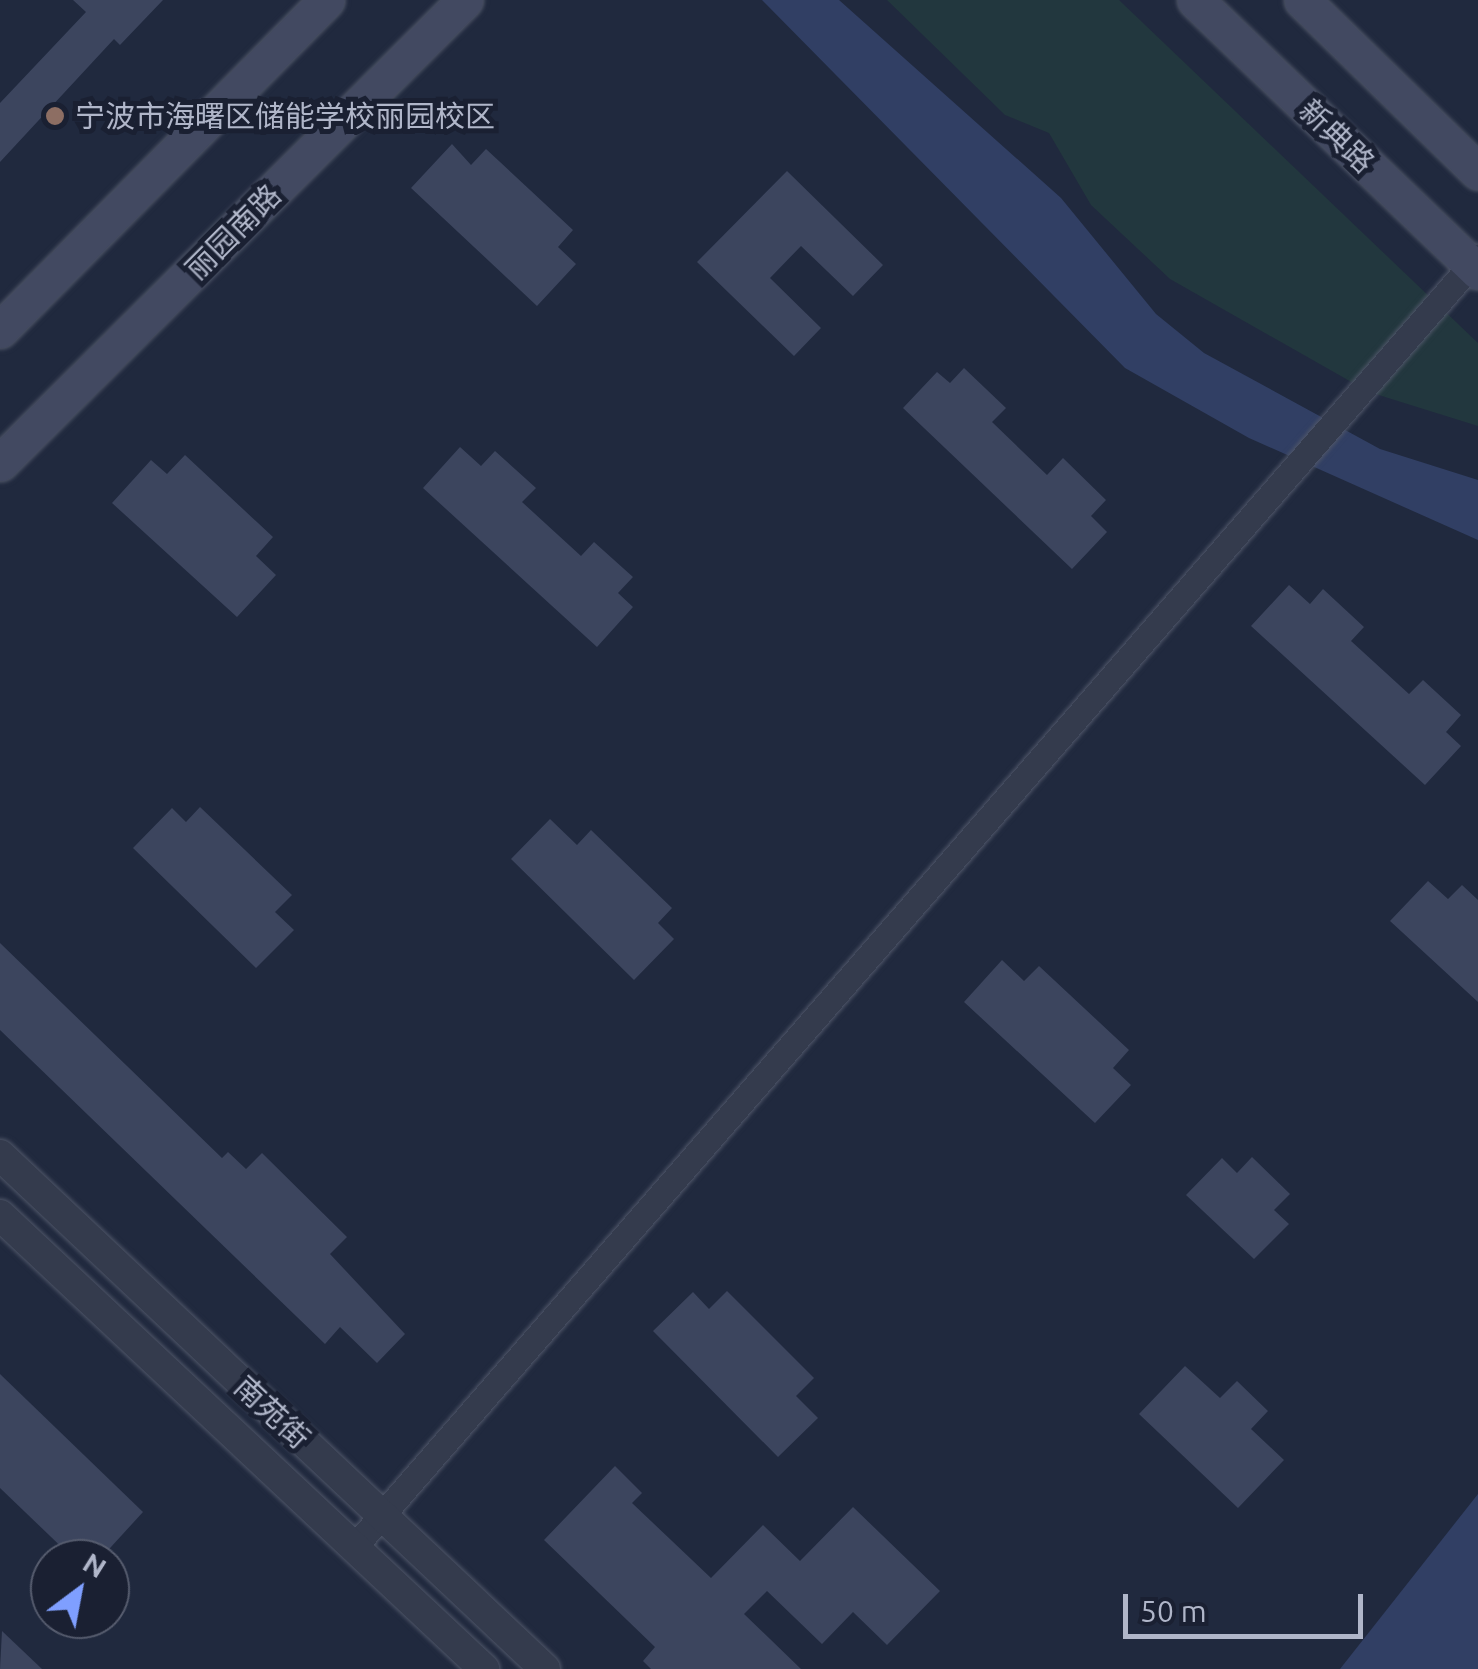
<!DOCTYPE html>
<meta charset="utf-8">
<style>
body{margin:0}
#map{position:relative;width:1478px;height:1669px;overflow:hidden;background:#20293e;font-family:Ubuntu,"Noto Sans SC",sans-serif}
div>[style]{position:absolute}
.green>*{inset:0;background:#22373e}
.water>*{inset:0;background:#313f64}
.building>*{inset:0;background:#3c455e}
.roads{filter:drop-shadow(0 0 2px #4f5668) drop-shadow(0 0 2px #4f5668)}
.minor>*{height:25px;margin:-12.5px;padding:0 12.5px;transform-origin:12.5px;border-radius:12.5px;background:#343b4d}
.tertiary>*{height:30px;margin:-15px;padding:0 15px;transform-origin:15px;border-radius:15px;background:#343b4d}
.secondary>*{height:35px;margin:-17.5px;padding:0 17.5px;transform-origin:17.5px;border-radius:17.5px;background:#424961}
.dots>*{width:28px;height:28px;translate:-50% -50%;box-sizing:border-box;border:5px solid #1a2032;border-radius:50%}
span{translate:-50% -50%;white-space:nowrap;text-align:center;line-height:1.15;-webkit-text-stroke:10px #1a2032;paint-order:stroke}
.poi-label{font-size:30px;color:#b0b6c9}
.left{translate:0 -50%;text-align:left}
.street-label{font-size:30px;color:#b0b6c9}
.north{position:absolute;left:30px;top:1539px;width:100px;height:100px;box-sizing:border-box;background:#1a2032;border:2px solid #565c6e;border-radius:50%;rotate:32deg;font-size:28px;font-weight:700;line-height:40px;text-align:center;color:#b0b6c9}
.north::after{content:'';display:block;margin:auto;width:35px;height:45px;background:#7f9fff;clip-path:polygon(50% 0,100% 100%,50% 72%,0 100%)}
.scale{position:absolute;left:1123px;top:1594px;width:240px;height:45px;box-sizing:border-box;border:5px solid #b0b6c9;border-top:0;padding-left:12px;font-size:30px;line-height:35px;white-space:nowrap;color:#b0b6c9;-webkit-text-stroke:8px #1a2032;paint-order:stroke}
</style>
<div id="map">
<div class="green">
<div style="clip-path:polygon(887px 0,1119px 0,1478px 343px,1478px 426px,1369px 392px,1170px 279px,1091px 205px,1049px 133px,1005px 115px)"></div>
</div>
<div class="water">
<div style="clip-path:polygon(762px 0,839px 0,1061px 198px,1156px 314px,1204px 353px,1380px 449px,1478px 480px,1478px 540px,1249px 438px,1125px 368px)"></div>
<div style="clip-path:polygon(1478px 1494px,1478px 1669px,1340px 1669px)"></div>
</div>
<div class="building">
<div style="clip-path:polygon(73px 0,163px 0,120px 45px,114px 39px,0 162px,0 103px,86px 12px)"></div>
<div style="clip-path:polygon(452px 144px,471px 165px,486px 149px,573px 230px,558px 247px,576px 264px,537px 306px,411px 188px)"></div>
<div style="clip-path:polygon(787px 171px,883px 265px,853px 296px,801px 246px,770px 278px,821px 328px,794px 356px,697px 262px)"></div>
<div style="clip-path:polygon(964px 368px,1006px 408px,992px 422px,1047px 475px,1063px 458px,1106px 500px,1091px 516px,1107px 532px,1072px 569px,903px 408px,937px 372px,950px 383px)"></div>
<div style="clip-path:polygon(460px 447px,481px 466px,495px 451px,536px 488px,522px 502px,581px 556px,594px 542px,633px 577px,618px 593px,633px 607px,597px 647px,423px 488px)"></div>
<div style="clip-path:polygon(185px 455px,273px 537px,256px 556px,276px 575px,237px 617px,112px 503px,151px 460px,167px 474px)"></div>
<div style="clip-path:polygon(1289px 585px,1310px 604px,1323px 589px,1364px 627px,1351px 641px,1409px 694px,1423px 680px,1461px 715px,1446px 732px,1461px 746px,1425px 785px,1251px 626px)"></div>
<div style="clip-path:polygon(200px 807px,292px 895px,275px 912px,294px 930px,256px 968px,133px 848px,172px 808px,186px 822px)"></div>
<div style="clip-path:polygon(550px 819px,577px 845px,591px 830px,672px 908px,658px 923px,674px 939px,634px 980px,511px 859px)"></div>
<div style="clip-path:polygon(1428px 881px,1448px 899px,1462px 885px,1478px 900px,1478px 1002px,1390px 921px)"></div>
<div style="clip-path:polygon(0 943px,222px 1158px,228px 1152px,246px 1169px,262px 1153px,347px 1237px,330px 1254px,405px 1334px,377px 1363px,340px 1327px,325px 1344px,0 1030px)"></div>
<div style="clip-path:polygon(1002px 960px,1024px 981px,1039px 966px,1129px 1050px,1113px 1068px,1131px 1085px,1095px 1123px,964px 1002px)"></div>
<div style="clip-path:polygon(1252px 1157px,1290px 1194px,1274px 1210px,1289px 1224px,1254px 1259px,1186px 1195px,1222px 1158px,1237px 1173px)"></div>
<div style="clip-path:polygon(727px 1291px,814px 1378px,796px 1396px,818px 1418px,778px 1457px,653px 1331px,693px 1292px,709px 1309px)"></div>
<div style="clip-path:polygon(1185px 1366px,1220px 1398px,1237px 1381px,1268px 1411px,1251px 1429px,1284px 1460px,1238px 1508px,1139px 1414px)"></div>
<div style="clip-path:polygon(0 1374px,143px 1512px,100px 1559px,74px 1559px,0 1488px)"></div>
<div style="clip-path:polygon(615px 1466px,642px 1493px,632px 1503px,711px 1578px,763px 1525px,800px 1561px,853px 1507px,940px 1591px,887px 1645px,853px 1612px,822px 1644px,767px 1591px,744px 1614px,801px 1669px,651px 1669px,643px 1661px,655px 1647px,544px 1540px)"></div>
<div style="clip-path:polygon(2px 1631px,42px 1669px,0 1669px)"></div>
</div>
<div class="roads">
<div class="minor">
<div style="left:355px;top:1546px;width:1710px;rotate:-48.94deg"></div>
</div>
<div class="tertiary">
<div style="left:0;top:1155px;width:749px;rotate:43.32deg"></div>
<div style="left:0;top:1215px;width:664px;rotate:43.17deg"></div>
</div>
<div class="secondary">
<div style="left:1195px;top:0;width:392px;rotate:43.8deg"></div>
<div style="left:1302px;top:0;width:246px;rotate:44.3deg"></div>
<div style="left:0;top:330px;width:464px;rotate:-45.3deg"></div>
<div style="left:0;top:463px;width:656px;rotate:-44.88deg"></div>
</div>
</div>
<div class="dots">
<div style="left:55px;top:116px;background:#8d6e63"></div>
</div>
<div class="poi-label">
<span class="left" style="left:75px;top:116px">宁波市海曙区储能学校丽园校区</span>
</div>
<div class="street-label">
<span style="left:1337px;top:136px;rotate:44deg">新典路</span>
<span style="left:233px;top:232px;rotate:-45deg">丽园南路</span>
<span style="left:272px;top:1412px;rotate:43deg">南苑街</span>
</div>
<div class="north">N</div>
<div class="scale">50 m</div>
</div>
